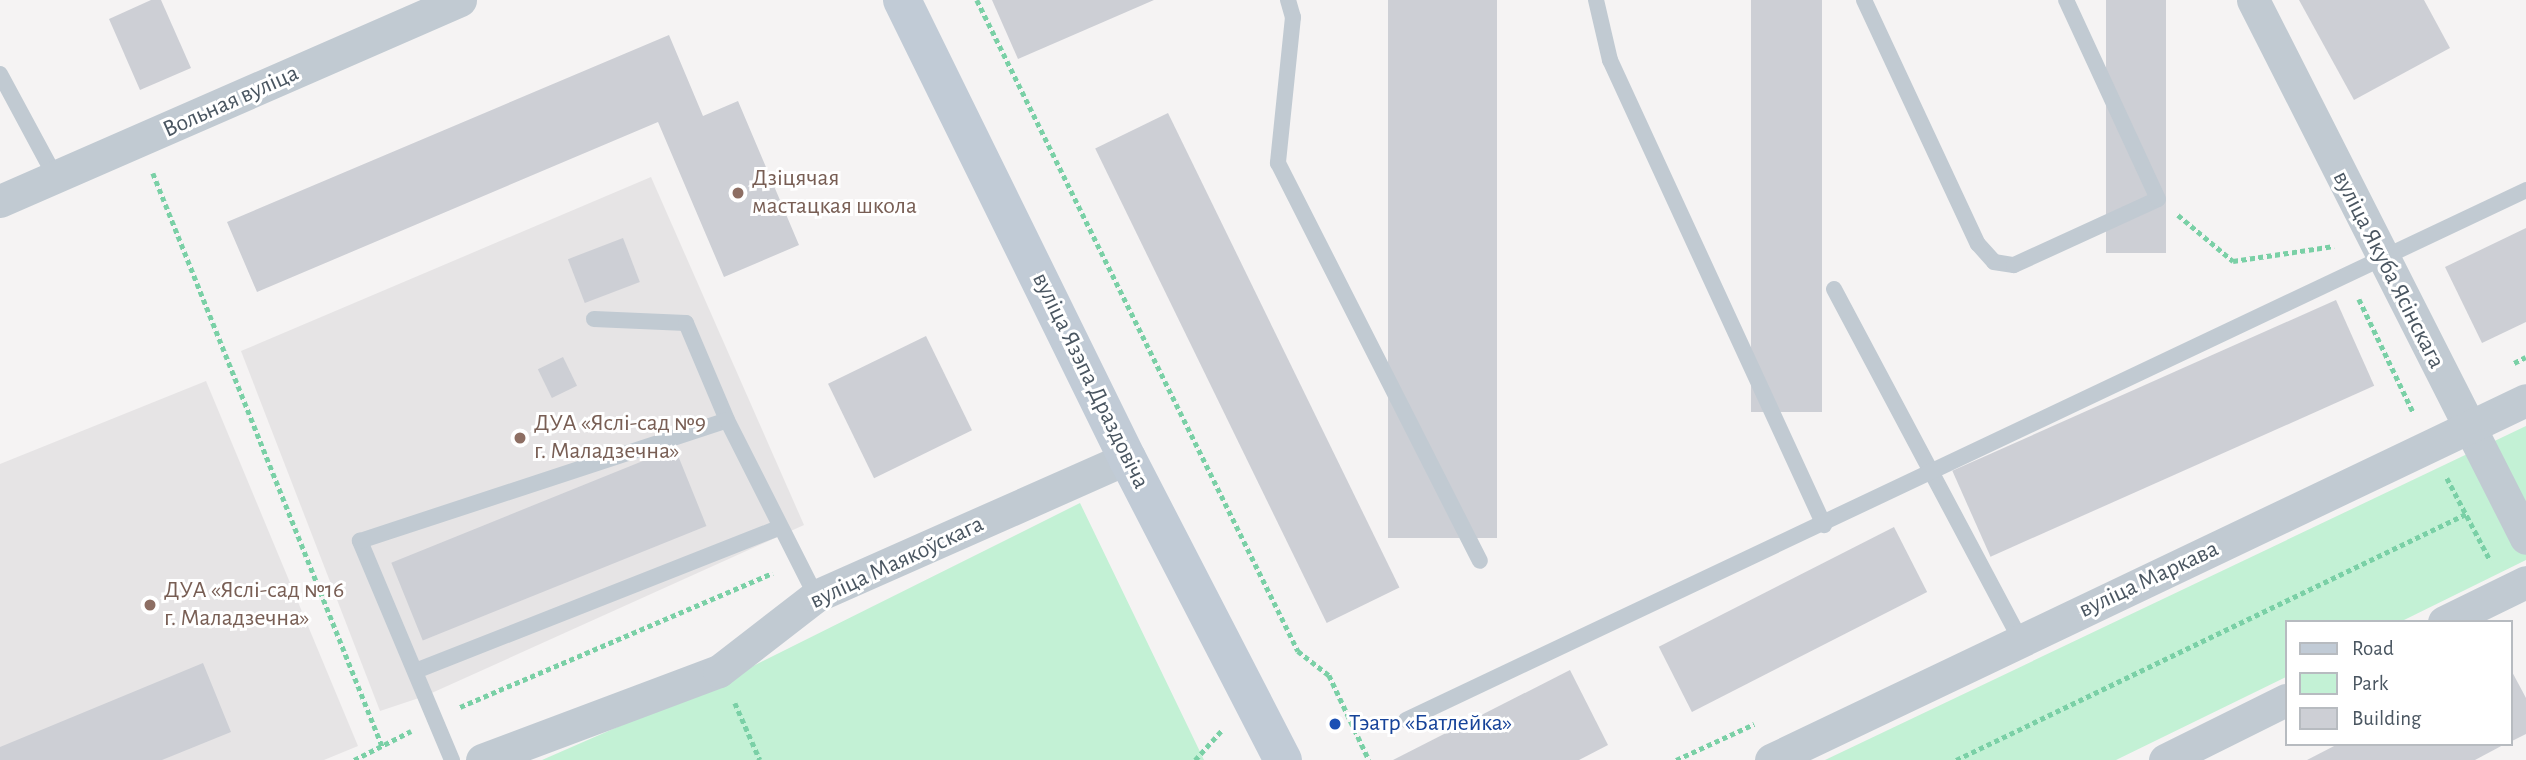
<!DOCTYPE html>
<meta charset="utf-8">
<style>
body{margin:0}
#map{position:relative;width:2526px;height:760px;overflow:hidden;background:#f5f3f3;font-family:"Alegreya Sans",sans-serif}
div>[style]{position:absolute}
.education>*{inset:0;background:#e6e4e5}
.green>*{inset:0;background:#c3f1d5}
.building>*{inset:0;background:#cdcfd5;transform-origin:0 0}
.path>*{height:4.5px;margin-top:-2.25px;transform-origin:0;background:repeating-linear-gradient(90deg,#7ad0a6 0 5px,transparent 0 8.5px)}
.lane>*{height:16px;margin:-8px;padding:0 8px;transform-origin:8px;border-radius:8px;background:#c1cad2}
.street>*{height:33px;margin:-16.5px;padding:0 16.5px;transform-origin:16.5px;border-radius:16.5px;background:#c1cad2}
.secondary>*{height:38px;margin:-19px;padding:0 19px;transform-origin:19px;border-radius:19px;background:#c1cbd6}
.dots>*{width:19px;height:19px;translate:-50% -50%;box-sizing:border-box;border:4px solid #fff;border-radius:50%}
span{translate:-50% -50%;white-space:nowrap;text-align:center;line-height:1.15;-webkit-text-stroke:6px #fff;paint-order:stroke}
.street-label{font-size:24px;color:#4a5661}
.education-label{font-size:24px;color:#785e54}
.left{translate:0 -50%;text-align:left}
.transit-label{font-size:24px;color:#164399}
.legend{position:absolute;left:2285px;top:620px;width:228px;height:126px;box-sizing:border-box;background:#fff;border:2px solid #b7bbc0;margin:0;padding:9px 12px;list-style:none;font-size:21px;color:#4a5661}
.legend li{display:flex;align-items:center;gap:14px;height:35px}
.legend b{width:35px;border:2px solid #b7bbc0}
</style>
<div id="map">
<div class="education">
<div style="clip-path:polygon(651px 177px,804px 525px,425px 696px,380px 711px,241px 351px)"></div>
<div style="clip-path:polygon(206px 381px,358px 746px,324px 760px,0 760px,0 464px)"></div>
</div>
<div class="green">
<div style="clip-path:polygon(2526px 426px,2526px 560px,2400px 622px,2286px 622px,2286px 677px,2116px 760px,1825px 760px)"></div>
<div style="clip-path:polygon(1080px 503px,1204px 760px,542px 760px,725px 680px)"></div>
</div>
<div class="building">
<div style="clip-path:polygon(151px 0,161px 0,191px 68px,140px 90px,109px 19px)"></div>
<div style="clip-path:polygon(992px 0,1154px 0,1018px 59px)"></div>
<div style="left:1388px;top:0;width:109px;height:538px"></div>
<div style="left:1751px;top:0;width:71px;height:412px"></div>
<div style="left:2106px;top:0;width:60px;height:253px"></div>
<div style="clip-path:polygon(2299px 0,2424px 0,2450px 48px,2354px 100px)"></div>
<div style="clip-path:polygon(669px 35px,703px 116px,738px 101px,799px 245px,724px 277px,658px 122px,257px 292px,227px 222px)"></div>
<div style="left:1168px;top:113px;width:528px;height:81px;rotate:64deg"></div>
<div style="clip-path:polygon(2526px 228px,2526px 322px,2482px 343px,2445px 267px)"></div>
<div style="left:623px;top:238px;width:47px;height:59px;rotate:69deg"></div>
<div style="left:2336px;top:300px;width:94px;height:420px;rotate:66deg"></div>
<div style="left:926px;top:336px;width:105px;height:109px;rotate:64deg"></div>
<div style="left:563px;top:357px;width:32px;height:28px;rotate:64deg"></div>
<div style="left:675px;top:448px;width:84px;height:306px;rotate:68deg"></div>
<div style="left:1894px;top:527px;width:73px;height:264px;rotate:63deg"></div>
<div style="clip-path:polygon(203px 663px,231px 732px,162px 760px,0 760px,0 747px)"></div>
<div style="clip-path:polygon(2510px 668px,2526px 698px,2526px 734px,2510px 742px)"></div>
<div style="clip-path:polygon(1570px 670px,1608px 745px,1579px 760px,1393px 760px)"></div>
<div style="clip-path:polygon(2338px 744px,2505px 744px,2475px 760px,2307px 760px)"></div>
</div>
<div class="path">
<div style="left:977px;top:0;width:726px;rotate:63.75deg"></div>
<div style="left:1298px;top:651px;width:39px;rotate:38deg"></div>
<div style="left:1329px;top:675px;width:94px;rotate:64.8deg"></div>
<div style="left:153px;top:173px;width:619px;rotate:68.2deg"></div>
<div style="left:2178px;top:215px;width:72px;rotate:39.9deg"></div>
<div style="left:2233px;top:261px;width:102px;rotate:-8.4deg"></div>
<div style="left:2359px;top:299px;width:127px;rotate:64.4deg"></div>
<div style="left:2514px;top:363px;width:13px;rotate:-27deg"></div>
<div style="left:2447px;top:478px;width:93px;rotate:62.3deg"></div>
<div style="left:735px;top:703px;width:62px;rotate:66.3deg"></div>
<div style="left:460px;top:707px;width:340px;rotate:-23.2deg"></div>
<div style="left:354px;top:760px;width:64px;rotate:-27deg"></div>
<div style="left:1195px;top:760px;width:39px;rotate:-48deg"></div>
<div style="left:1676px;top:760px;width:86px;rotate:-24.8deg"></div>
<div style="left:1956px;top:760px;width:566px;rotate:-25.75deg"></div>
</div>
<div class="lane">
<div style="left:1288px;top:0;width:18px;rotate:74deg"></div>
<div style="left:1293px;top:17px;width:147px;rotate:95.9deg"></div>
<div style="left:1278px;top:163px;width:446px;rotate:63.1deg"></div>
<div style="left:1596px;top:0;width:62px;rotate:76.9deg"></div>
<div style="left:1610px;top:60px;width:512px;rotate:65.29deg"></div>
<div style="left:1864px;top:0;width:269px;rotate:65deg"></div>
<div style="left:1978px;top:244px;width:24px;rotate:48deg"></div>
<div style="left:1994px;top:262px;width:20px;rotate:9deg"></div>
<div style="left:2014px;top:265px;width:158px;rotate:-24.6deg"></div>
<div style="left:2158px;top:199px;width:219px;rotate:-114.8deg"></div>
<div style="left:0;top:74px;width:116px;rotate:61.7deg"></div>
<div style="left:1834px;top:289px;width:398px;rotate:62deg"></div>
<div style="left:594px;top:319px;width:92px;rotate:2.5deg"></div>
<div style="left:686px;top:323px;width:105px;rotate:67.1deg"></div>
<div style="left:418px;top:670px;width:388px;rotate:-21.5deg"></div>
<div style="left:1406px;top:720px;width:1239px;rotate:-25.32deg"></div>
<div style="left:452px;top:760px;width:238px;rotate:-112.8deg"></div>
<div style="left:360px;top:541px;width:386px;rotate:-18.2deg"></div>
<div style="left:727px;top:420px;width:197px;rotate:63.2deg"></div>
</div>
<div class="street">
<div style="left:2253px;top:0;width:603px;rotate:63.1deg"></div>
<div style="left:0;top:201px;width:502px;rotate:-23.6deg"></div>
<div style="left:2444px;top:622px;width:91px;rotate:-26deg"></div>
<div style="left:482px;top:760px;width:253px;rotate:-20.6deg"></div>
<div style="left:719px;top:671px;width:123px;rotate:-37.7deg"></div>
<div style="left:816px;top:596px;width:340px;rotate:-23.9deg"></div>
<div style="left:1771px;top:760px;width:836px;rotate:-25.49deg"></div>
<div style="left:2165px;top:760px;width:135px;rotate:-26.4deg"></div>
</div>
<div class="secondary">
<div style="left:902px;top:0;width:510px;rotate:63.84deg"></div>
<div style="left:1127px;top:458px;width:340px;rotate:62.7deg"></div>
</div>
<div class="dots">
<div style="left:738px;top:193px;background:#8d6e63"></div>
<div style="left:520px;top:438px;background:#8d6e63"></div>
<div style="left:150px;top:605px;background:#8d6e63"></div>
<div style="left:1335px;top:724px;background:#1a4fb4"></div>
</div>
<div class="street-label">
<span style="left:231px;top:102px;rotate:-24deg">Вольная вуліца</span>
<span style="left:2388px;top:270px;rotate:63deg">вуліца Якуба Ясінскага</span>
<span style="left:1090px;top:381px;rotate:64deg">вуліца Язэпа Драздовіча</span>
<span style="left:897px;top:563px;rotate:-25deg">вуліца Маякоўскага</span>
<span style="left:2149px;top:580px;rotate:-25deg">вуліца Маркава</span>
</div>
<div class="education-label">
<span class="left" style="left:752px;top:193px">Дзіцячая<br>мастацкая школа</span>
<span class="left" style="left:534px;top:438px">ДУА «Яслі-сад №9<br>г. Маладзечна»</span>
<span class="left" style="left:164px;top:605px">ДУА «Яслі-сад №16<br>г. Маладзечна»</span>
</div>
<div class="transit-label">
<span class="left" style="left:1349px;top:724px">Тэатр «Батлейка»</span>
</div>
<ul class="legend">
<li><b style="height:9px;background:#c1cbd6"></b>Road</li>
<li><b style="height:19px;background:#c3f1d5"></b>Park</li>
<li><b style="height:19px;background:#cdcfd5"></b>Building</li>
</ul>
</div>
